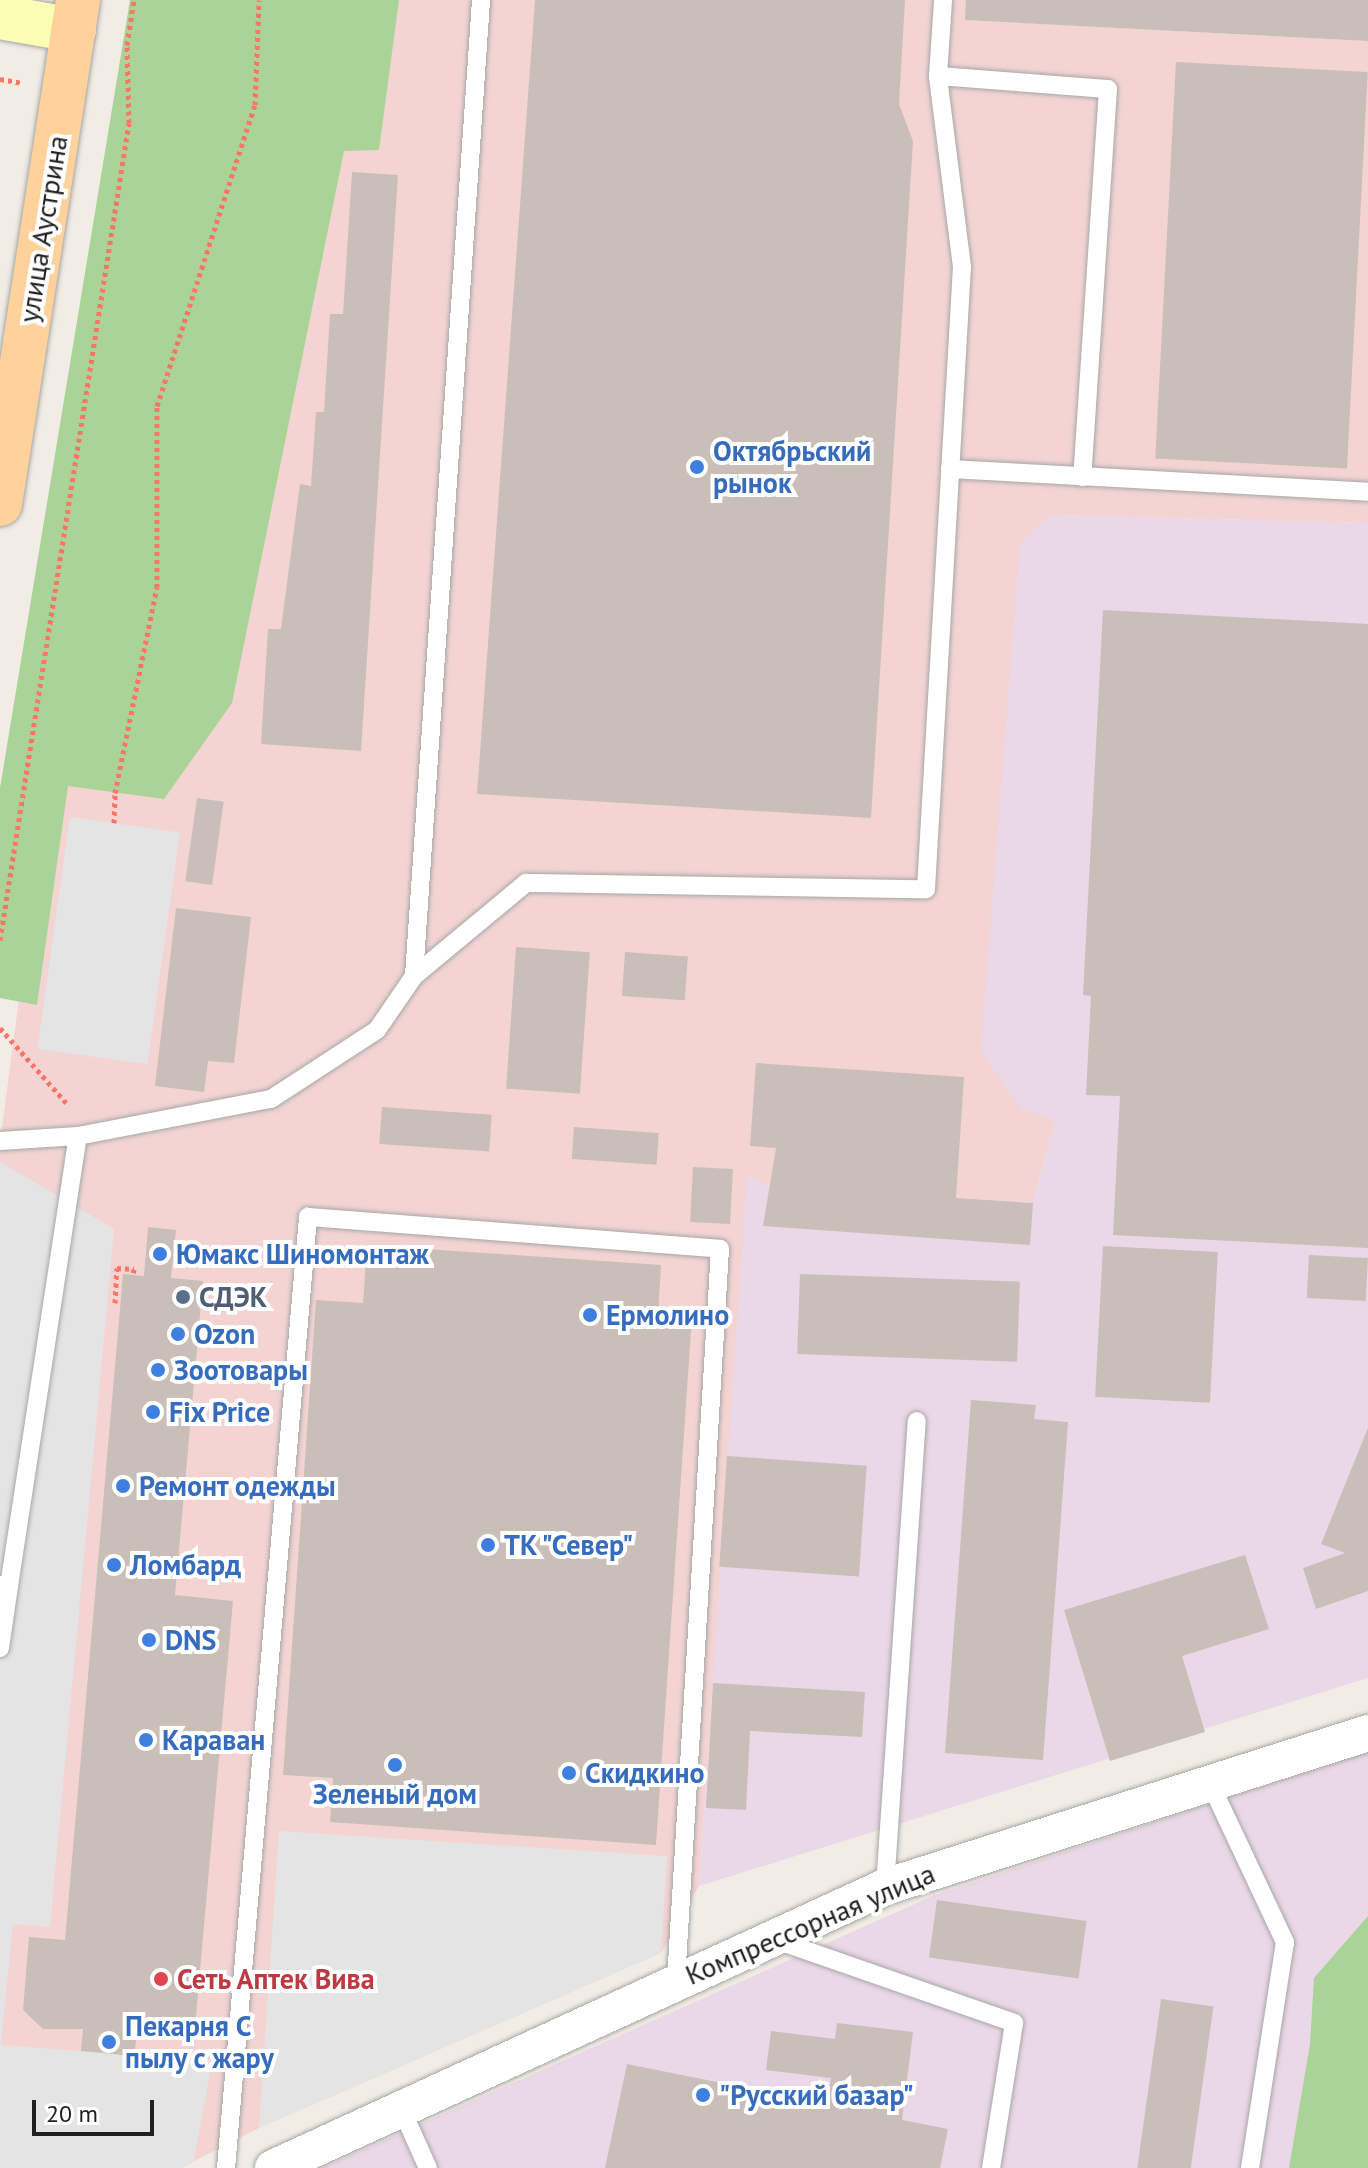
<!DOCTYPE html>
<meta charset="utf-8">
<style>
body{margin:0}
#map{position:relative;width:1368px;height:2168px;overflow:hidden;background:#f1ede5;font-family:"PT Sans",sans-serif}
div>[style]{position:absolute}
.commercial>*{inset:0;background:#f3d4d3}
.industrial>*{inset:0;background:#ead7e7}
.forest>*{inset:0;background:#aad397}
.parking>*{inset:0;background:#e4e4e4;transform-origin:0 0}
.building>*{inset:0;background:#c9bfb8;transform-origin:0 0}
.path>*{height:5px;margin-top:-2.5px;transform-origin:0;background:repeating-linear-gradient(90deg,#ff7468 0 4px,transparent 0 8px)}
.roads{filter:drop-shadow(0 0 2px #a7a7a7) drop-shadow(0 0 2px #a7a7a7)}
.lane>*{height:18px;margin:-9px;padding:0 9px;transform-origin:9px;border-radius:9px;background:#fff}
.street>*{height:36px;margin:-18px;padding:0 18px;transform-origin:18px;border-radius:18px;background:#fff}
.secondary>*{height:44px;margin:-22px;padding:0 22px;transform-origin:22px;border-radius:22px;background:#fcfeb6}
.primary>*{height:44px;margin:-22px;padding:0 22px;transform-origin:22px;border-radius:22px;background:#ffd29c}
.dots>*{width:22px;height:22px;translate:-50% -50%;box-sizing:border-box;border:4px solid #fff;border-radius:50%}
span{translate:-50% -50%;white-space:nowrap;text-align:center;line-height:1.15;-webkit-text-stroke:8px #fff;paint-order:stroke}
.street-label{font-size:28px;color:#202020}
.shop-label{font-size:28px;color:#366cbe;font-weight:700}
.left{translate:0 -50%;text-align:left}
.service-label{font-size:28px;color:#4e5e75;font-weight:700}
.health-label{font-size:28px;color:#be3a42;font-weight:700}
.scale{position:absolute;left:32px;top:2100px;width:122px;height:36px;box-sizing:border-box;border:4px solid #202020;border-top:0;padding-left:10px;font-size:24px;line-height:28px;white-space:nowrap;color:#202020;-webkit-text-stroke:6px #fff;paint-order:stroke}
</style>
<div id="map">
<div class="commercial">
<div style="clip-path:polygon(152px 0,966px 0,966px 20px,1368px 41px,1368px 523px,1051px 515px,1055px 1120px,1033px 1203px,766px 1185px,748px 1177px,699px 1886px,661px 1953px,259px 2128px,181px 2168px,0 2168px,0 1142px)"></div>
</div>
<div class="industrial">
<div style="clip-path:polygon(1051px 515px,1368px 523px,1368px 1678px,699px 1886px,747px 1176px,766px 1185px,1033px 1203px,1055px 1120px,1021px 1109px,981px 1050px,1020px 543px)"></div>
<div style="clip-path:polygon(1368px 1751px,1368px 2168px,322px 2168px,935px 1895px)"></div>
</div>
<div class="forest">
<div style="clip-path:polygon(130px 0,399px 0,379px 150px,344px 151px,232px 703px,164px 799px,68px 786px,37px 1005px,0 998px,0 788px)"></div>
<div style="clip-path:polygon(1368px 1916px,1368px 2168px,1289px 2168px,1310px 2044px,1314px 1978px)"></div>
</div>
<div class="parking">
<div style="left:70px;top:817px;width:111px;height:234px;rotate:8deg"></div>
<div style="clip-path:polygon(0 1162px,114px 1229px,50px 1927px,13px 1924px,1px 2045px,212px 2061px,194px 2160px,181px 2168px,0 2168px)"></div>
<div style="clip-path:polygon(279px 1831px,667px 1856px,661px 1953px,259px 2128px)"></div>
</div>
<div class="building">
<div style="clip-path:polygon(535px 0,905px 0,899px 104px,913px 141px,871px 818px,477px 794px)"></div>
<div style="clip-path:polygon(966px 0,1368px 0,1368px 41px,965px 20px)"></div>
<div style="left:1176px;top:62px;width:192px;height:397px;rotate:3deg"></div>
<div style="clip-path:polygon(352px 172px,398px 175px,361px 751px,261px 744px,268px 629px,281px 629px,300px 484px,311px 486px,316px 412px,324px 412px,330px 314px,343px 314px)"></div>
<div style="clip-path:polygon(1103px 610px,1368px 624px,1368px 1248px,1113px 1235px,1120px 1096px,1086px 1095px,1091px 996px,1083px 995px)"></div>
<div style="left:197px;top:798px;width:27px;height:84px;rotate:8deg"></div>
<div style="clip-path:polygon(176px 908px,251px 917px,234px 1063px,208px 1061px,204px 1092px,155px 1086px)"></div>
<div style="left:516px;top:947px;width:74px;height:142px;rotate:4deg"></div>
<div style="left:625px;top:952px;width:63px;height:44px;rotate:4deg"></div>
<div style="clip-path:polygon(756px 1063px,964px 1077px,956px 1198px,1033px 1203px,1030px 1245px,763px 1226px,776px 1148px,750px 1146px)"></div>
<div style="left:382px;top:1107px;width:110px;height:37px;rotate:4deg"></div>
<div style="left:574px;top:1127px;width:85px;height:32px;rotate:4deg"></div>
<div style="left:693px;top:1167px;width:40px;height:55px;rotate:3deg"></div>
<div style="clip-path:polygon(148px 1227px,176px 1230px,171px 1278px,203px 1281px,175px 1595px,233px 1601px,194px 2038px,137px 2033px,134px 2056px,81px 2051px,83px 2029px,43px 2029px,23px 2010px,29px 1937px,65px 1940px,123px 1274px,144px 1276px)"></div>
<div style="clip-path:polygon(367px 1245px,661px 1265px,658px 1313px,692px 1316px,656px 1845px,330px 1822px,333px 1778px,283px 1775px,316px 1300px,363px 1303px)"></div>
<div style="left:1103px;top:1246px;width:115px;height:151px;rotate:3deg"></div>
<div style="left:1309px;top:1255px;width:59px;height:43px;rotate:3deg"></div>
<div style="left:800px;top:1274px;width:220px;height:80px;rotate:2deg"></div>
<div style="clip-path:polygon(971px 1400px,1036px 1405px,1034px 1419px,1068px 1422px,1043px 1760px,945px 1753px)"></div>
<div style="clip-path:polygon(1368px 1428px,1368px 1591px,1316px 1609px,1303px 1568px,1345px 1553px,1321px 1544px)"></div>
<div style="left:727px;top:1456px;width:140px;height:111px;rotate:4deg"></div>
<div style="clip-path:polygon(1245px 1555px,1269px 1629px,1182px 1656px,1205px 1732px,1110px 1761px,1064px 1610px)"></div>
<div style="clip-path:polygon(713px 1683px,865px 1692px,862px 1737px,750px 1731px,746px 1810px,706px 1808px)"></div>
<div style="left:937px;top:1900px;width:151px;height:58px;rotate:8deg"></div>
<div style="left:1161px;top:1999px;width:53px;height:171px;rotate:8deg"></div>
<div style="clip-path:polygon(837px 2023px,913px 2032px,902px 2120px,948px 2129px,940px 2168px,605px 2168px,627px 2064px,827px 2104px,831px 2078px,766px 2070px,771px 2031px,835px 2039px)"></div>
</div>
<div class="path">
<div style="left:0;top:79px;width:23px;rotate:10deg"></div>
<div style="left:114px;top:823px;width:30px;rotate:-88deg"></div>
<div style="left:115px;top:793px;width:210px;rotate:-78.5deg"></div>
<div style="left:157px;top:587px;width:181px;rotate:-90deg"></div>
<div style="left:157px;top:406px;width:317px;rotate:-72deg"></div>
<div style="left:255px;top:105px;width:105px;rotate:-87.8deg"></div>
<div style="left:0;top:940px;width:827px;rotate:-81.03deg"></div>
<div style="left:129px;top:123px;width:78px;rotate:-91.5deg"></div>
<div style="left:127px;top:45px;width:46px;rotate:-81.2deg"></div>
<div style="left:0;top:1028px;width:104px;rotate:48.5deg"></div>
<div style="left:115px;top:1303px;width:35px;rotate:-87deg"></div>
<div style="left:117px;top:1268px;width:17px;rotate:3deg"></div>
<div style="left:134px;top:1269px;width:6px;rotate:99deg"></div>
</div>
<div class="roads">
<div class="lane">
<div style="left:938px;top:76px;width:170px;rotate:4.4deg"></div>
<div style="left:1108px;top:89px;width:389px;rotate:93.8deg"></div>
<div style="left:950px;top:469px;width:419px;rotate:3.1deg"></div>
<div style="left:414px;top:976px;width:146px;rotate:-39.7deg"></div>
<div style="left:526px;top:883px;width:400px;rotate:0.9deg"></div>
<div style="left:926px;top:889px;width:623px;rotate:-86.69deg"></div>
<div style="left:962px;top:267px;width:193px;rotate:-97.2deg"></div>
<div style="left:938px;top:76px;width:76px;rotate:-86.2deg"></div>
<div style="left:0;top:1141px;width:78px;rotate:-3.7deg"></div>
<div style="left:78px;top:1136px;width:197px;rotate:-10.9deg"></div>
<div style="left:271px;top:1099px;width:126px;rotate:-33.1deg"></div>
<div style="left:377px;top:1030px;width:65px;rotate:-55.6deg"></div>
<div style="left:414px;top:976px;width:978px;rotate:-86.07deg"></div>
<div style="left:0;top:1585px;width:9px;rotate:6deg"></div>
<div style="left:9px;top:1586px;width:455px;rotate:-81.3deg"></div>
<div style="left:0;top:1648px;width:63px;rotate:-81.7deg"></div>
<div style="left:1211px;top:1785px;width:174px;rotate:64.8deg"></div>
<div style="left:1285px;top:1942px;width:229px;rotate:98.8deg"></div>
<div style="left:885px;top:1887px;width:467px;rotate:-86.1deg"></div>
<div style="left:776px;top:1940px;width:252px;rotate:19.2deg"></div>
<div style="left:1014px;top:2023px;width:147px;rotate:99deg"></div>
<div style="left:401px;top:2108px;width:66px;rotate:65.8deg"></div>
<div style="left:226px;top:2168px;width:955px;rotate:-85.07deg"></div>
<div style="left:308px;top:1217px;width:413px;rotate:4.4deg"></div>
<div style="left:720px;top:1249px;width:732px;rotate:93.44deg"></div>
</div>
<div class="street">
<div style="left:273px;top:2168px;width:673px;rotate:-24.66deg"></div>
<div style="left:885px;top:1887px;width:507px;rotate:-17.68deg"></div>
</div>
<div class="secondary">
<div style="left:0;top:17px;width:75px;rotate:10deg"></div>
</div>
<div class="primary">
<div style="left:0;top:504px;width:510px;rotate:-81.2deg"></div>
</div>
</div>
<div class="dots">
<div style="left:697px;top:467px;background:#3f7fe0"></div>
<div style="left:160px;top:1254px;background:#3f7fe0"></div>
<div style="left:183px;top:1297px;background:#5c6f8a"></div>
<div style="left:590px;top:1315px;background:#3f7fe0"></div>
<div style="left:178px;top:1334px;background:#3f7fe0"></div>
<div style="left:158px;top:1370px;background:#3f7fe0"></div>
<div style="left:153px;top:1412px;background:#3f7fe0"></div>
<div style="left:123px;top:1486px;background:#3f7fe0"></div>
<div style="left:488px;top:1545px;background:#3f7fe0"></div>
<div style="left:114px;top:1565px;background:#3f7fe0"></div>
<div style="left:149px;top:1640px;background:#3f7fe0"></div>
<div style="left:146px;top:1740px;background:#3f7fe0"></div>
<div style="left:395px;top:1765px;background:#3f7fe0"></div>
<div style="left:569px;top:1773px;background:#3f7fe0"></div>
<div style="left:161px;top:1979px;background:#e0444e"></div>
<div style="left:109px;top:2042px;background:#3f7fe0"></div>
<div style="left:703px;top:2095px;background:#3f7fe0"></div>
</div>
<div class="street-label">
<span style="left:43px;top:229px;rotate:-81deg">улица Аустрина</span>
<span style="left:810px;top:1924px;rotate:-23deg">Компрессорная улица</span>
</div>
<div class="shop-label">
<span class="left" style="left:713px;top:467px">Октябрьский<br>рынок</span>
<span class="left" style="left:176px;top:1254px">Юмакс Шиномонтаж</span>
<span class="left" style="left:606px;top:1315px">Ермолино</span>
<span class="left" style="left:194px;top:1334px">Ozon</span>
<span class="left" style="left:174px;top:1370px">Зоотовары</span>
<span class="left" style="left:169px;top:1412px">Fix Price</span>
<span class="left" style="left:139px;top:1486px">Ремонт одежды</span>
<span class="left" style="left:504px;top:1545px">ТК "Север"</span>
<span class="left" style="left:130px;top:1565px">Ломбард</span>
<span class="left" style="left:165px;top:1640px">DNS</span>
<span class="left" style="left:162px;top:1740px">Караван</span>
<span class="left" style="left:585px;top:1773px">Скидкино</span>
<span style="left:395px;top:1794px">Зеленый дом</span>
<span class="left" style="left:125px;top:2042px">Пекарня С<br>пылу с жару</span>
<span class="left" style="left:719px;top:2095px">"Русский базар"</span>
</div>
<div class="service-label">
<span class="left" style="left:199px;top:1297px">СДЭК</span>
</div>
<div class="health-label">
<span class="left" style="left:177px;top:1979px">Сеть Аптек Вива</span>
</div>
<div class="scale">20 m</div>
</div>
